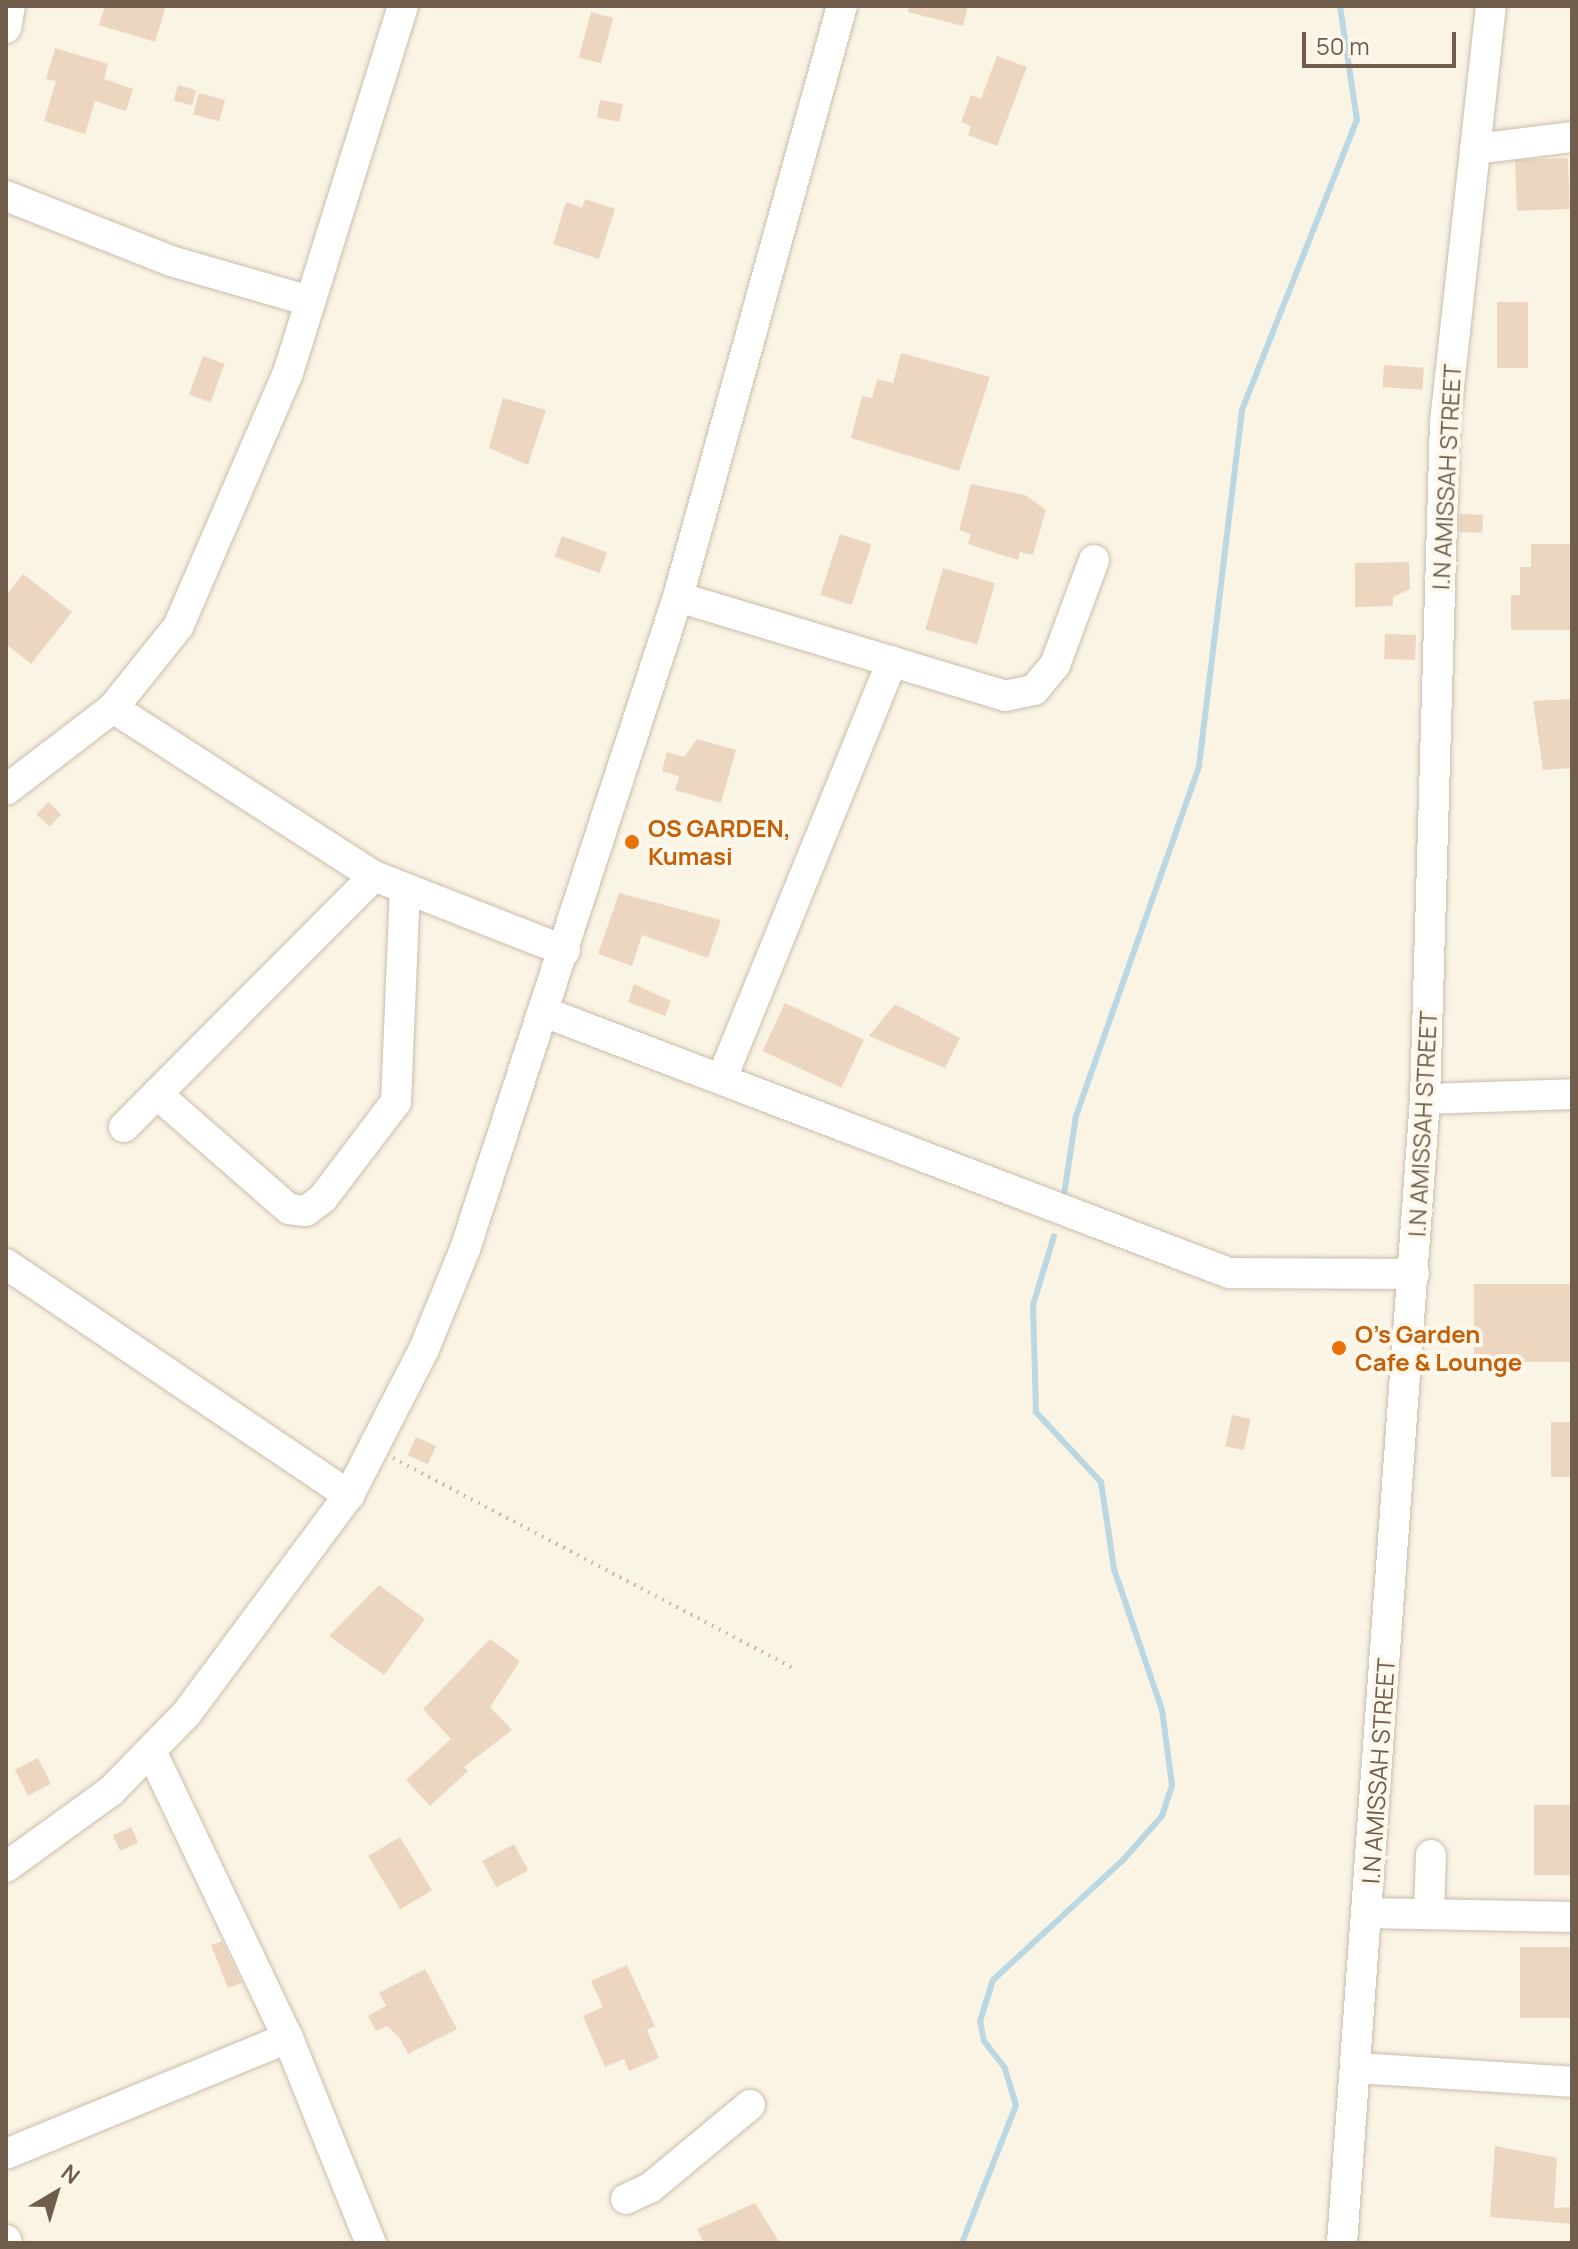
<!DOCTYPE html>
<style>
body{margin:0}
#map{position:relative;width:1578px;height:2249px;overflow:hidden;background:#faf4e5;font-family:Manrope,sans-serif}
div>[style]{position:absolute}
.stream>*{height:6px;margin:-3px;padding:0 3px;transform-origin:3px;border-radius:3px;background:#bbd8e2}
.building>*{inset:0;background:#edd6bf;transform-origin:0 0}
.path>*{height:4px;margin-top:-2px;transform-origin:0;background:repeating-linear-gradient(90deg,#d2baa2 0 2px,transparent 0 8px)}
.roads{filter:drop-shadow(0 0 2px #cabdac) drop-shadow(0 0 2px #cabdac)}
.minor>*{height:30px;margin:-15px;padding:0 15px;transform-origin:15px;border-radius:15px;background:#fff}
.dots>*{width:22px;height:22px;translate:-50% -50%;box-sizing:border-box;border:4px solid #fdf8eb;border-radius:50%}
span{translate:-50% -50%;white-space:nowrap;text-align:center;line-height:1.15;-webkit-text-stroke:8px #fdf8eb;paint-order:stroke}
.street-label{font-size:24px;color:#705d4c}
.food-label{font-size:24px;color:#c56008;font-weight:700}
.left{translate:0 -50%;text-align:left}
.frame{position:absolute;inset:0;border:8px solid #705d4c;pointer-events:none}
.north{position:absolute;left:16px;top:2153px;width:80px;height:80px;-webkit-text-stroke:6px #fdf8eb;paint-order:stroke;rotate:38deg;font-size:22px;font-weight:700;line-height:32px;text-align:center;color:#705d4c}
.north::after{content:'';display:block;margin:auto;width:28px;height:36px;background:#705d4c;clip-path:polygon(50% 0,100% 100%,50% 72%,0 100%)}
.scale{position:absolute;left:1302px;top:32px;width:154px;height:36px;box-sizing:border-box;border:4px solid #705d4c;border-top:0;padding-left:10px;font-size:24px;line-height:28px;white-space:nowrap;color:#705d4c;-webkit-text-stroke:6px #fdf8eb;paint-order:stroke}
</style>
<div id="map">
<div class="stream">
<div style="left:1064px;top:1195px;width:80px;rotate:-81.4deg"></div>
<div style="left:1076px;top:1116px;width:371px;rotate:-70.6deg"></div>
<div style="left:1199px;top:766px;width:359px;rotate:-83.1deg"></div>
<div style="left:1242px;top:410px;width:312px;rotate:-68.4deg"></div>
<div style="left:1357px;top:120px;width:115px;rotate:-98.5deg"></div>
<div style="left:962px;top:2243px;width:148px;rotate:-68.6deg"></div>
<div style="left:1016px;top:2105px;width:39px;rotate:-107deg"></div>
<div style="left:1005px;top:2068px;width:34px;rotate:-128deg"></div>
<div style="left:984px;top:2041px;width:20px;rotate:-101deg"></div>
<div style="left:980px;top:2021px;width:43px;rotate:-72.4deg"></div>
<div style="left:993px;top:1980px;width:178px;rotate:-42.7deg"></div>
<div style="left:1124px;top:1859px;width:57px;rotate:-48.5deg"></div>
<div style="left:1162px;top:1816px;width:33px;rotate:-72deg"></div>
<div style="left:1172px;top:1785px;width:76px;rotate:-97.6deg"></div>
<div style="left:1162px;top:1710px;width:149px;rotate:-108.8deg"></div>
<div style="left:1114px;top:1569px;width:88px;rotate:-98.5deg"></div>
<div style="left:1101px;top:1482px;width:96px;rotate:-132.9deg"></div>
<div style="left:1036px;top:1412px;width:107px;rotate:-91.6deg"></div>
<div style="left:1033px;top:1305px;width:72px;rotate:-73.1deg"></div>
</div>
<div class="building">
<div style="clip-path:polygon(105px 6px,166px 6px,155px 42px,99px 25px)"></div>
<div style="clip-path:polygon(909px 6px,968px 6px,963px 26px,908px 12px)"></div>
<div style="left:591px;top:12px;width:23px;height:47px;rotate:15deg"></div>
<div style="clip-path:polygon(55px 48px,108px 64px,104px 79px,133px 89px,126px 111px,95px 101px,85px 134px,44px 121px,56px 81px,46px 79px)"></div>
<div style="clip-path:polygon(997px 56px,1027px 67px,997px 146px,968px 135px,971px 126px,961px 122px,971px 95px,981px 99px)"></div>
<div style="left:178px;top:85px;width:19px;height:16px;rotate:16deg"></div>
<div style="left:199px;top:93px;width:27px;height:22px;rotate:15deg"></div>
<div style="left:600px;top:100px;width:23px;height:18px;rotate:10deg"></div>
<div style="left:1568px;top:158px;width:51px;height:53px;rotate:88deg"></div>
<div style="clip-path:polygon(585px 199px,615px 209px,599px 259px,553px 244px,566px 202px,582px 208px)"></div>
<div style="left:1497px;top:302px;width:31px;height:66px"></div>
<div style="clip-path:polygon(901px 353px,990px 377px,959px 471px,851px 438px,862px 396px,872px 398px,877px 379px,893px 383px)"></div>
<div style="left:203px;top:356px;width:23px;height:41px;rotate:20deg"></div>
<div style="left:1384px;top:365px;width:40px;height:22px;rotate:4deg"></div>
<div style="clip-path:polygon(503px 398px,546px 410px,528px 465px,489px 448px)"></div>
<div style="clip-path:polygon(971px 484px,1025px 495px,1046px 510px,1033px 555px,1020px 552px,1018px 560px,968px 544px,971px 534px,959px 530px)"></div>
<div style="left:1460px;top:514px;width:23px;height:18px;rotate:2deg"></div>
<div style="left:840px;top:534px;width:33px;height:64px;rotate:18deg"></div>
<div style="left:562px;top:536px;width:48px;height:22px;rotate:20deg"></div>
<div style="clip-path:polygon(1531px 544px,1572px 544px,1572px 630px,1511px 630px,1511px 595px,1520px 595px,1520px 567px,1531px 567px)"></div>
<div style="clip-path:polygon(1409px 562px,1410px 589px,1393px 597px,1393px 606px,1355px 607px,1355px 563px)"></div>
<div style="left:943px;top:568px;width:54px;height:64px;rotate:16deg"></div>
<div style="clip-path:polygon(23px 574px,72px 612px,31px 664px,6px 644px,6px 595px)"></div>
<div style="left:1385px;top:634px;width:31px;height:25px;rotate:2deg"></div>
<div style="clip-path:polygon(1572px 699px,1572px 768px,1543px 770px,1533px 701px)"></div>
<div style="clip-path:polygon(697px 739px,736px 750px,721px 803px,675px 790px,679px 776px,662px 771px,667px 752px,684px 757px)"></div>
<div style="left:48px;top:802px;width:18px;height:17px;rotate:43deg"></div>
<div style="clip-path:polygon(619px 893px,721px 920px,708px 958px,642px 935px,632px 966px,598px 954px)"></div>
<div style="clip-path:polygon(634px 984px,671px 1001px,665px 1016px,628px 1002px)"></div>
<div style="left:785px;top:1003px;width:87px;height:53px;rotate:25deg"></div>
<div style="clip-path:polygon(895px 1004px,960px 1038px,945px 1068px,869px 1036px)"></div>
<div style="left:1474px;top:1284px;width:98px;height:78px"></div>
<div style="left:1232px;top:1415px;width:19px;height:32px;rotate:12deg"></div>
<div style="left:1551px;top:1422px;width:21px;height:55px"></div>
<div style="left:416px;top:1437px;width:22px;height:20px;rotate:24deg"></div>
<div style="clip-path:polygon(379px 1585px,425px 1619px,384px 1675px,329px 1636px)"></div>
<div style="clip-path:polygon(490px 1639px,520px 1661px,490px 1707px,512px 1730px,464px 1767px,468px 1771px,430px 1806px,406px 1780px,451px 1739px,423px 1709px)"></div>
<div style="left:38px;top:1758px;width:29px;height:26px;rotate:63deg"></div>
<div style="left:1534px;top:1805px;width:38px;height:70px"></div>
<div style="left:131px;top:1827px;width:17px;height:20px;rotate:65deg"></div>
<div style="left:400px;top:1837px;width:62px;height:37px;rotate:59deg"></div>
<div style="left:514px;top:1844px;width:30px;height:36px;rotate:62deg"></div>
<div style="clip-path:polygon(222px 1941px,242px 1983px,228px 1988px,211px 1945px)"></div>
<div style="left:1572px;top:1947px;width:71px;height:52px;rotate:90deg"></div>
<div style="clip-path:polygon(627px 1965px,655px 2026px,647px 2030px,659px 2058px,629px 2071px,624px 2059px,605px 2067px,583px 2016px,603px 2007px,591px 1981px)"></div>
<div style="clip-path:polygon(425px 1969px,457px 2029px,408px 2054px,399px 2037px,387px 2026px,376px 2031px,368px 2016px,386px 2006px,379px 1993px)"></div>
<div style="clip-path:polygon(1495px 2146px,1557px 2158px,1554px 2208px,1572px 2207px,1572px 2224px,1490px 2217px)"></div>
<div style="clip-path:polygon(755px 2203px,780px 2243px,704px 2243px,697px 2229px)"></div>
</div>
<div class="path">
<div style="left:393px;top:1458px;width:452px;rotate:27.7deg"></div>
</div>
<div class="roads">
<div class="minor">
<div style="left:6px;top:28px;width:22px;rotate:-80deg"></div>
<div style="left:1475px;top:149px;width:98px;rotate:-7.1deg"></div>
<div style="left:6px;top:196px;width:177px;rotate:21.5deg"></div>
<div style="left:171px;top:261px;width:145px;rotate:16.1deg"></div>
<div style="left:678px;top:597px;width:342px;rotate:16.8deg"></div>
<div style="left:1005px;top:696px;width:30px;rotate:-12deg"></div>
<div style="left:1034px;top:690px;width:33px;rotate:-50deg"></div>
<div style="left:1055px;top:665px;width:112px;rotate:-69.6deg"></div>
<div style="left:113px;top:708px;width:310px;rotate:32.8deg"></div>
<div style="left:374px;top:876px;width:205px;rotate:21.4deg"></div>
<div style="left:6px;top:790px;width:135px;rotate:-37.5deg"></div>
<div style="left:113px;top:708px;width:104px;rotate:-51.3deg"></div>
<div style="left:178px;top:627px;width:277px;rotate:-66.6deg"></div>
<div style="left:288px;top:373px;width:385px;rotate:-72.6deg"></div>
<div style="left:544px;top:1012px;width:733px;rotate:20.86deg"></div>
<div style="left:1229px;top:1273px;width:185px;rotate:0.3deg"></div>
<div style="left:722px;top:1078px;width:450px;rotate:-67.8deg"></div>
<div style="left:157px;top:1094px;width:175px;rotate:41.1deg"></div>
<div style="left:289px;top:1209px;width:17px;rotate:7deg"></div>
<div style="left:306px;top:1211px;width:21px;rotate:-37deg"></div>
<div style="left:323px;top:1198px;width:121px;rotate:-52.8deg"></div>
<div style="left:396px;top:1102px;width:211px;rotate:-87.6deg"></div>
<div style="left:1425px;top:1099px;width:147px;rotate:-1.9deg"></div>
<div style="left:124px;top:1127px;width:354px;rotate:-45.1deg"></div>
<div style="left:6px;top:1264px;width:414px;rotate:34deg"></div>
<div style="left:153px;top:1755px;width:314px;rotate:64.5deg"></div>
<div style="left:288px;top:2038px;width:221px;rotate:68deg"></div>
<div style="left:6px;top:1867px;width:130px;rotate:-35.9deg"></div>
<div style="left:111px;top:1791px;width:109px;rotate:-45.7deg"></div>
<div style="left:187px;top:1713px;width:272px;rotate:-53.4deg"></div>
<div style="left:349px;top:1495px;width:164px;rotate:-62.8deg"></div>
<div style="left:424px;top:1349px;width:108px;rotate:-67.7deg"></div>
<div style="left:465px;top:1249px;width:686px;rotate:-71.91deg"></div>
<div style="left:678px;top:597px;width:613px;rotate:-74.49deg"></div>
<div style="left:1429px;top:1912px;width:57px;rotate:-88deg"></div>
<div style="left:1368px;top:1913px;width:204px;rotate:1.1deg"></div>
<div style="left:1357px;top:2068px;width:215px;rotate:3.7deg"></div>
<div style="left:6px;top:2154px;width:305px;rotate:-22.4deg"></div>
<div style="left:626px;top:2199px;width:26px;rotate:-25deg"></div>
<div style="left:650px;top:2188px;width:130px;rotate:-39.7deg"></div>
<div style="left:6px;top:2240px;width:3px;rotate:72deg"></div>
<div style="left:1342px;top:2243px;width:1147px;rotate:-85.85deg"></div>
<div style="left:1425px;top:1099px;width:677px;rotate:-88.31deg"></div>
<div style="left:1445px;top:422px;width:419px;rotate:-83.7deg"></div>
</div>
</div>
<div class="dots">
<div style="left:632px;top:842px;background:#e8710a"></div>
<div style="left:1339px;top:1348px;background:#e8710a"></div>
</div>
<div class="street-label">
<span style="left:1446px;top:477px;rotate:-87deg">I.N AMISSAH STREET</span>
<span style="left:1422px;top:1124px;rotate:-87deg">I.N AMISSAH STREET</span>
<span style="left:1378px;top:1771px;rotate:-86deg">I.N AMISSAH STREET</span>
</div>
<div class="food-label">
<span class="left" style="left:648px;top:842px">OS GARDEN,<br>Kumasi</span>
<span class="left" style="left:1355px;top:1348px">O's Garden<br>Cafe &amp; Lounge</span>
</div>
<div class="frame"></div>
<div class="north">N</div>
<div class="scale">50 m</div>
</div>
